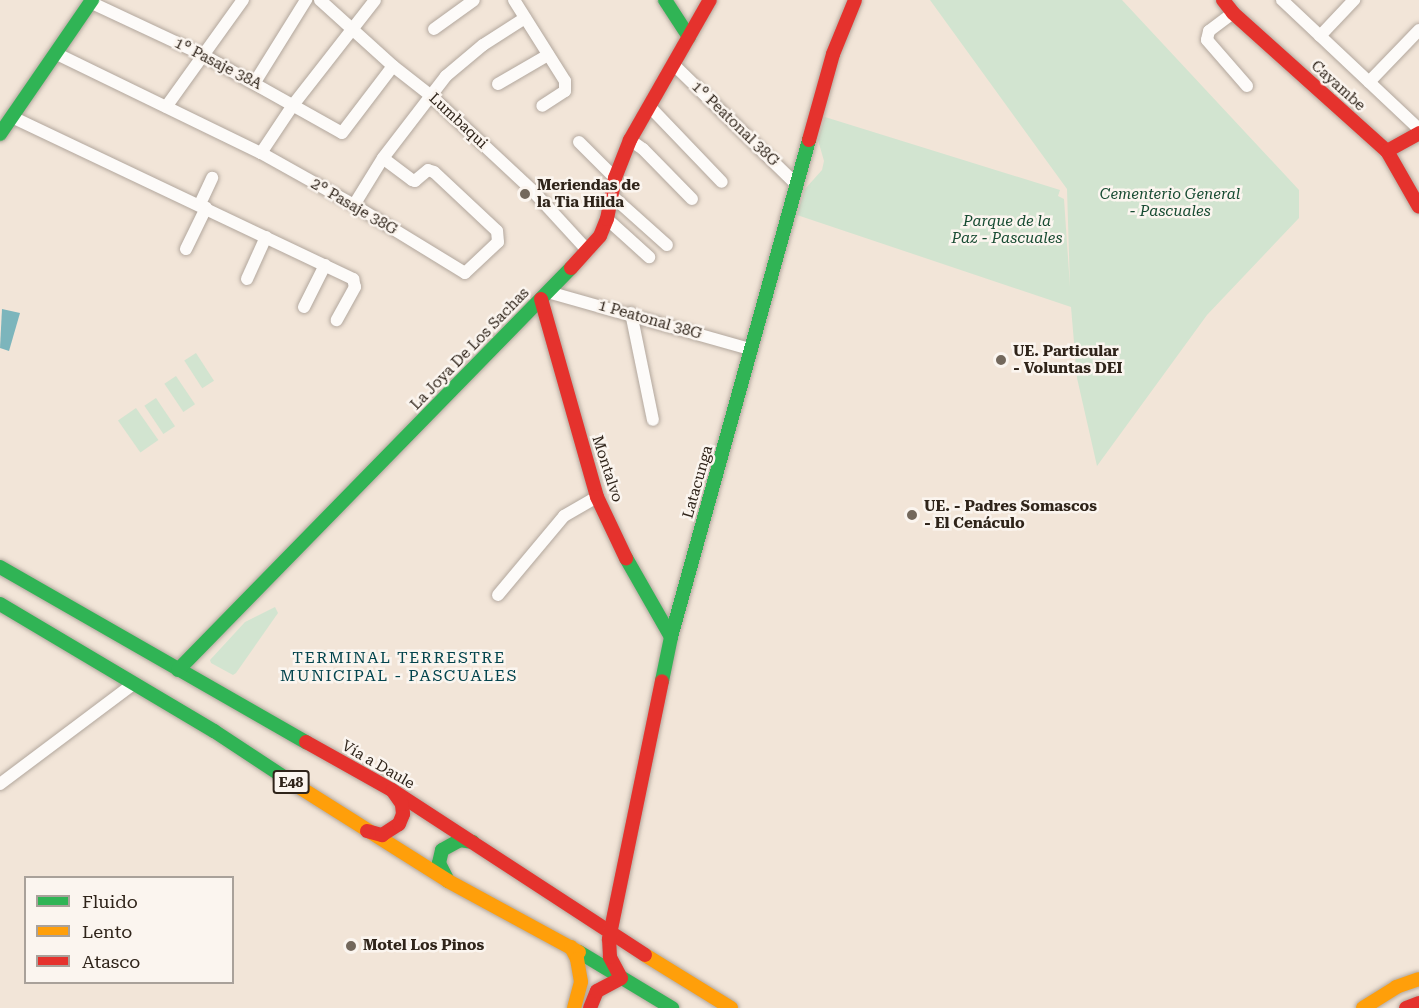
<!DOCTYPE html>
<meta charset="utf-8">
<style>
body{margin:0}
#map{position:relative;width:1419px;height:1008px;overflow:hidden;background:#f2e5d8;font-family:"Roboto Serif",serif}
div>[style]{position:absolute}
.green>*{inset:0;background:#d2e4d0;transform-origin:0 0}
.water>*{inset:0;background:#7cb5bc}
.roads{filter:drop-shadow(0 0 2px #b2a79d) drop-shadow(0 0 2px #b2a79d)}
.street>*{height:12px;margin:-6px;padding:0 6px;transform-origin:6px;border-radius:6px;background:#fdfbf9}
.fast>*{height:14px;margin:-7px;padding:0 7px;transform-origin:7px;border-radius:7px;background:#30b455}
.slow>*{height:14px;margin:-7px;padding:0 7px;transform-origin:7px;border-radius:7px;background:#ff9f0a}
.jam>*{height:14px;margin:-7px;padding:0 7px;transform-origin:7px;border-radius:7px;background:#e5322d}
.dots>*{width:16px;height:16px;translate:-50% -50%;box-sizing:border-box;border:3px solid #fbf5ef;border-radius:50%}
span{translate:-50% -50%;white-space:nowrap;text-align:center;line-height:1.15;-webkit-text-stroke:5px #fbf5ef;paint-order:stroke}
.shield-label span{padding:2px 4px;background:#fbf5ef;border:2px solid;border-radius:4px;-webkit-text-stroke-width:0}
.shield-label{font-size:14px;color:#2f241a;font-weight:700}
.street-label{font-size:15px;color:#2f241a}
.poi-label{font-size:15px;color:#2f241a;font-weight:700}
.left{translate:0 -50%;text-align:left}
.park-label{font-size:15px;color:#174b32;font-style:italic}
.neighbourhood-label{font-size:16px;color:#03444d;letter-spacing:1.5px}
.legend{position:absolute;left:24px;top:876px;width:210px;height:108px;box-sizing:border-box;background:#fbf5ef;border:2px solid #a9a19a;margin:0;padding:8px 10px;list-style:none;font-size:18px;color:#2f241a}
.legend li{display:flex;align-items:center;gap:12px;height:30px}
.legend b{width:30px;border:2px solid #a9a19a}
</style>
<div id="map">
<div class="green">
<div style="clip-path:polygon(930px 0,1122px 0,1299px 190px,1299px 218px,1207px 315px,1097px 466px,1077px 378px,1071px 307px,797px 215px,805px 189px,822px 170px,824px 161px,818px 140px,825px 117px,1060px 190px,1058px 196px,1064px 199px,1070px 287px,1067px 189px)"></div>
<div style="left:196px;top:353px;width:33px;height:14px;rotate:57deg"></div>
<div style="left:176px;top:376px;width:34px;height:14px;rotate:56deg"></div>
<div style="left:156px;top:398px;width:34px;height:14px;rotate:56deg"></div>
<div style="left:136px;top:408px;width:39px;height:22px;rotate:55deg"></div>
<div style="clip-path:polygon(275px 607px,278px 613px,236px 673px,233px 675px,211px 663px,210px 660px,245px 622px)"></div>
</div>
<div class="water">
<div style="clip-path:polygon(2px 309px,20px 313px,9px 351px,0 348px)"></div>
</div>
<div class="roads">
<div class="street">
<div style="left:320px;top:0;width:98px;rotate:42.1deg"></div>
<div style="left:393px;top:66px;width:47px;rotate:38.1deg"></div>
<div style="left:430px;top:95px;width:141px;rotate:43deg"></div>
<div style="left:533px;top:191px;width:81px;rotate:47.5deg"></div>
<div style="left:514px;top:0;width:96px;rotate:57.8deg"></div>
<div style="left:565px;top:81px;width:10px;rotate:90deg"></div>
<div style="left:565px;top:91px;width:27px;rotate:147deg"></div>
<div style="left:1282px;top:0;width:188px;rotate:43.3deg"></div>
<div style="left:90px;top:2px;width:125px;rotate:25.1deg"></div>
<div style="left:203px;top:55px;width:159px;rotate:29.3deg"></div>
<div style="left:342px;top:133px;width:84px;rotate:-52.7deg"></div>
<div style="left:1233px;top:13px;width:30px;rotate:143deg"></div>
<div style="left:1209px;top:31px;width:9px;rotate:103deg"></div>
<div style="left:1207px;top:40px;width:61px;rotate:49deg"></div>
<div style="left:434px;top:29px;width:49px;rotate:-35.9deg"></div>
<div style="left:1320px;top:36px;width:50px;rotate:-46.6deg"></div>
<div style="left:55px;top:53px;width:229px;rotate:25.9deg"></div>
<div style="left:261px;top:153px;width:107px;rotate:29.2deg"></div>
<div style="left:354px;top:205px;width:130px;rotate:31.5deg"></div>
<div style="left:465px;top:273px;width:45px;rotate:-43.2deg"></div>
<div style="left:498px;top:242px;width:11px;rotate:-95deg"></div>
<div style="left:497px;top:231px;width:86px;rotate:-136.9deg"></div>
<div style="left:434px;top:172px;width:6px;rotate:-162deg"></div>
<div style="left:428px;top:170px;width:17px;rotate:140deg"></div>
<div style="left:415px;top:181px;width:3px;rotate:-162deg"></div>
<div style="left:412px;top:180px;width:36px;rotate:-143deg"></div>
<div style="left:673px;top:64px;width:172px;rotate:44.3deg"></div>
<div style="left:255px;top:82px;width:97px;rotate:-58.1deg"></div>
<div style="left:1369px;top:82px;width:72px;rotate:-46.1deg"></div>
<div style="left:498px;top:84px;width:58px;rotate:-30.1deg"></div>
<div style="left:649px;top:106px;width:105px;rotate:46.2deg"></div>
<div style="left:166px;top:107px;width:132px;rotate:-54.3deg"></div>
<div style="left:12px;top:117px;width:378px;rotate:25.4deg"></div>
<div style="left:353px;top:279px;width:8px;rotate:76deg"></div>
<div style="left:355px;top:287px;width:38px;rotate:119deg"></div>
<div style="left:630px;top:140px;width:16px;rotate:35deg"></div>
<div style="left:643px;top:149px;width:70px;rotate:45.6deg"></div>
<div style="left:579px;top:142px;width:51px;rotate:45deg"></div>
<div style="left:261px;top:153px;width:58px;rotate:-56.3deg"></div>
<div style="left:293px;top:105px;width:133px;rotate:-52deg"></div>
<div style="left:611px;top:195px;width:75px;rotate:41.8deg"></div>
<div style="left:200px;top:204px;width:29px;rotate:-65deg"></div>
<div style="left:354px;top:205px;width:55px;rotate:-58.3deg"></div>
<div style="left:383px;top:158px;width:103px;rotate:-52.5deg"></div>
<div style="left:446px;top:76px;width:48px;rotate:-40deg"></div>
<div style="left:483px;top:45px;width:50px;rotate:-32.7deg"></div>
<div style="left:607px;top:219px;width:57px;rotate:42.1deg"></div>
<div style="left:186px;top:249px;width:46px;rotate:-64deg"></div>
<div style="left:247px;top:279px;width:46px;rotate:-65.7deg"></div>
<div style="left:548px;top:292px;width:210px;rotate:15.8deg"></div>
<div style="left:304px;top:307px;width:47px;rotate:-63.4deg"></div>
<div style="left:631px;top:313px;width:109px;rotate:78.4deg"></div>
<div style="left:498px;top:595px;width:103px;rotate:-50.1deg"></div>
<div style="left:564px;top:516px;width:38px;rotate:-30deg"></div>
<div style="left:0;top:784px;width:166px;rotate:-36.9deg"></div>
</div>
<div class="fast">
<div style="left:665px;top:0;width:44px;rotate:57deg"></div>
<div style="left:0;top:134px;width:163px;rotate:-55.5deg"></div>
<div style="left:626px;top:558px;width:91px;rotate:60.3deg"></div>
<div style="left:0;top:567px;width:353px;rotate:29.8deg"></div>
<div style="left:0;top:604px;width:249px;rotate:30.7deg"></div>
<div style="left:214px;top:731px;width:102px;rotate:33.4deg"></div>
<div style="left:178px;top:670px;width:562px;rotate:-45.65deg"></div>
<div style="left:662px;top:681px;width:45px;rotate:-78.4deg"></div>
<div style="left:671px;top:637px;width:516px;rotate:-74.48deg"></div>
<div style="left:448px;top:881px;width:20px;rotate:-117deg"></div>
<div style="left:439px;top:863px;width:13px;rotate:-77deg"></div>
<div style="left:442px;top:850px;width:21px;rotate:-29deg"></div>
<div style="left:460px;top:840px;width:13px;rotate:9deg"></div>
<div style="left:579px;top:952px;width:109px;rotate:31.1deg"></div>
</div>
<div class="slow">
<div style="left:299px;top:787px;width:176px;rotate:32.2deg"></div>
<div style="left:448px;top:881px;width:149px;rotate:28.5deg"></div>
<div style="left:571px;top:947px;width:13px;rotate:63deg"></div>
<div style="left:577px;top:959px;width:23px;rotate:80deg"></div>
<div style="left:581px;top:982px;width:27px;rotate:105deg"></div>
<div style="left:645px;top:955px;width:101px;rotate:31.6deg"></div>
<div style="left:1363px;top:1008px;width:39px;rotate:-32deg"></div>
<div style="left:1396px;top:987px;width:24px;rotate:-19deg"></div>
</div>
<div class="jam">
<div style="left:1223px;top:0;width:16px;rotate:52deg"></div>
<div style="left:1233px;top:13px;width:207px;rotate:41.9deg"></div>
<div style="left:1387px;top:151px;width:64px;rotate:60.3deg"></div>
<div style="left:809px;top:140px;width:89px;rotate:-74.4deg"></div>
<div style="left:833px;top:54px;width:58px;rotate:-67.8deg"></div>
<div style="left:1387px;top:151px;width:37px;rotate:-29deg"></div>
<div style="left:571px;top:268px;width:43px;rotate:-47.8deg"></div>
<div style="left:600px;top:236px;width:18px;rotate:-68deg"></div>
<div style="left:607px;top:219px;width:42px;rotate:-79deg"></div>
<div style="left:615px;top:178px;width:41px;rotate:-68.5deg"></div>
<div style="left:630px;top:140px;width:161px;rotate:-60.3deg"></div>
<div style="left:541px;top:299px;width:206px;rotate:74.2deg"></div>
<div style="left:597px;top:497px;width:68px;rotate:64.6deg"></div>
<div style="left:306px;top:742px;width:98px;rotate:29.2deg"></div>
<div style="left:392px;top:790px;width:302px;rotate:33.1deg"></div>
<div style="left:367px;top:831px;width:16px;rotate:15deg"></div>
<div style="left:382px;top:835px;width:20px;rotate:-33deg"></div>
<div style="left:399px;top:824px;width:11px;rotate:-68deg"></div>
<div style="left:403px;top:814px;width:10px;rotate:-96deg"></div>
<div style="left:402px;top:804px;width:16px;rotate:-125deg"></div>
<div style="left:590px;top:1008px;width:18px;rotate:-68deg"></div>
<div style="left:597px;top:991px;width:27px;rotate:-28deg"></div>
<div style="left:621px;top:978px;width:24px;rotate:-118deg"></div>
<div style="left:610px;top:957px;width:18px;rotate:-93deg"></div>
<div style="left:609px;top:939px;width:263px;rotate:-78.4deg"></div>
<div style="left:1406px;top:1008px;width:14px;rotate:-21deg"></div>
</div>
</div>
<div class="dots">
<div style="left:525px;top:194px;background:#73685c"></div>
<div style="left:1001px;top:360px;background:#73685c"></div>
<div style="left:912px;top:515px;background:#73685c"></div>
<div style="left:351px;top:946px;background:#73685c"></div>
</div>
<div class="shield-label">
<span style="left:291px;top:782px">E48</span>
</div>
<div class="street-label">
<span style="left:218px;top:64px;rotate:27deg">1° Pasaje 38A</span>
<span style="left:1338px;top:86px;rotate:42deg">Cayambe</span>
<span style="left:458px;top:121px;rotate:43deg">Lumbaqui</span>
<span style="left:735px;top:124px;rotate:44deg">1° Peatonal 38G</span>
<span style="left:354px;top:207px;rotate:30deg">2° Pasaje 38G</span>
<span style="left:650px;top:320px;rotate:16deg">1 Peatonal 38G</span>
<span style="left:470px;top:349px;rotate:-46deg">La Joya De Los Sachas</span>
<span style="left:607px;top:469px;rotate:72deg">Montalvo</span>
<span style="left:698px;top:482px;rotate:-74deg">Latacunga</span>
<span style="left:378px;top:765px;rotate:30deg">Vía a Daule</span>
</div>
<div class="poi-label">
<span class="left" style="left:537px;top:194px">Meriendas de<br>la Tia Hilda</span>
<span class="left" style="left:1013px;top:360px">UE. Particular<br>- Voluntas DEI</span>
<span class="left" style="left:924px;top:515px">UE. - Padres Somascos<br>- El Cenáculo</span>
<span class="left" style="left:363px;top:946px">Motel Los Pinos</span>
</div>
<div class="park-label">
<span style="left:1170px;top:203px">Cementerio General<br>- Pascuales</span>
<span style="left:1007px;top:230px">Parque de la<br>Paz - Pascuales</span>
</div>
<div class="neighbourhood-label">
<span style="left:399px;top:667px">TERMINAL TERRESTRE<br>MUNICIPAL - PASCUALES</span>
</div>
<ul class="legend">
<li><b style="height:8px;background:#30b455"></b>Fluido</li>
<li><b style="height:8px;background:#ff9f0a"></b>Lento</li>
<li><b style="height:8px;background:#e5322d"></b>Atasco</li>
</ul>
</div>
